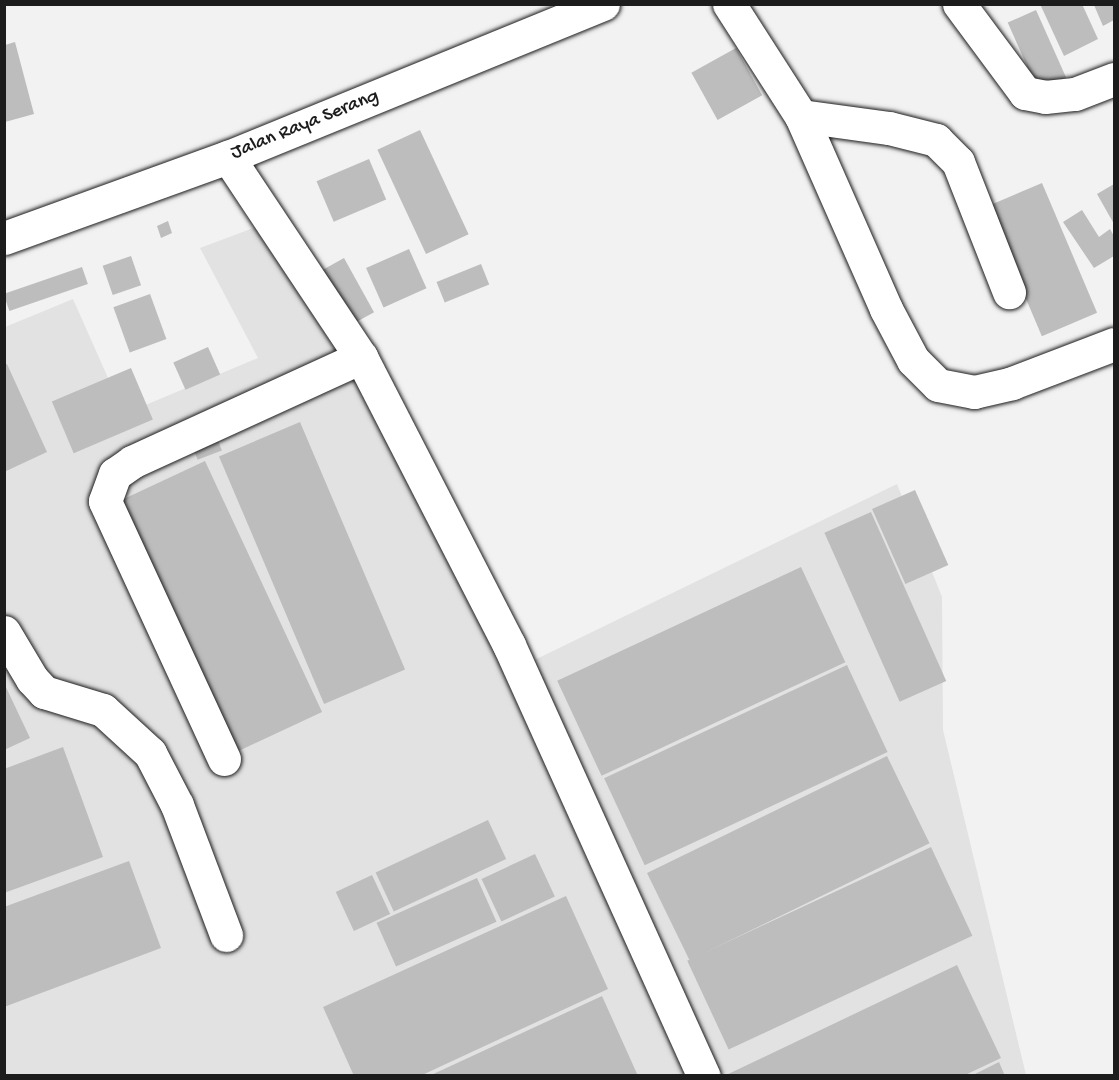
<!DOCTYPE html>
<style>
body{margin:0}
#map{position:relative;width:1119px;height:1080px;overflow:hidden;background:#f2f2f2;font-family:"Gochi Hand",sans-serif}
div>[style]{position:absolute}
.built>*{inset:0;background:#e2e2e2}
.building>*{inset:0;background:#bdbdbd;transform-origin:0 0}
.roads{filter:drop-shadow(0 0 2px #1c1c1c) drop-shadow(0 0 2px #1c1c1c)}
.minor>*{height:33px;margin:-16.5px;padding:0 16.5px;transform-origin:16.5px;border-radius:16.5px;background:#fff}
.highway>*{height:33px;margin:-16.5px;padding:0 16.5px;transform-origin:16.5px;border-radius:16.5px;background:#fff}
span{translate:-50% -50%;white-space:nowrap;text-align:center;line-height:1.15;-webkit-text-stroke:6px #fff;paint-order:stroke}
.street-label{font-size:20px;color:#1c1c1c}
.frame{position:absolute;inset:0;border:6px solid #1c1c1c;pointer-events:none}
</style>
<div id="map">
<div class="built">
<div style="clip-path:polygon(288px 215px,518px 668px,897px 484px,942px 597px,943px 730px,1026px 1075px,5px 1076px,5px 327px,73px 299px,124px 414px,258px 358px,200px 248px)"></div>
</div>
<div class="building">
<div style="clip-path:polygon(1040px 4px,1082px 4px,1098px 39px,1064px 56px)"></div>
<div style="clip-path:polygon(1094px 5px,1114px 5px,1114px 20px,1103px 26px)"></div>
<div style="left:1036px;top:10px;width:74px;height:31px;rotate:66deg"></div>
<div style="clip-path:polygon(15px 42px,34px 114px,5px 122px,5px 45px)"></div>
<div style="left:736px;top:48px;width:54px;height:51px;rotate:61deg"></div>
<div style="left:420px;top:130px;width:115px;height:47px;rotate:65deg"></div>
<div style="left:369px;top:159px;width:44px;height:57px;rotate:67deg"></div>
<div style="left:1042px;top:183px;width:141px;height:60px;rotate:67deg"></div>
<div style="clip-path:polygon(1114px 184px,1114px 224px,1097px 194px)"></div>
<div style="clip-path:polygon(1082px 210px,1099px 237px,1110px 229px,1114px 236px,1114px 256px,1094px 268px,1063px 222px)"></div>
<div style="clip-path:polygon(168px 221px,172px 233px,161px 238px,157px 226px)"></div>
<div style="left:409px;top:249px;width:43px;height:47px;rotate:66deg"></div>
<div style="left:131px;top:256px;width:31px;height:30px;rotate:71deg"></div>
<div style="left:344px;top:258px;width:62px;height:24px;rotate:61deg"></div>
<div style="left:481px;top:264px;width:22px;height:48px;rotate:68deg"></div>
<div style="left:82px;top:267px;width:18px;height:83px;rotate:71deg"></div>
<div style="left:150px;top:294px;width:48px;height:39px;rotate:70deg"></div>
<div style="left:208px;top:347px;width:30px;height:38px;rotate:66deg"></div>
<div style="clip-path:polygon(7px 364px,47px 452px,4px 472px,4px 365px)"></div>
<div style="left:131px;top:368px;width:56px;height:86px;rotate:67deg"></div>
<div style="left:300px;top:422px;width:269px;height:88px;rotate:67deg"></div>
<div style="left:214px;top:430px;width:22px;height:26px;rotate:69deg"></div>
<div style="left:205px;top:461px;width:277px;height:98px;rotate:65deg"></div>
<div style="left:915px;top:490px;width:82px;height:47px;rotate:66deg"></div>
<div style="left:871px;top:512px;width:185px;height:51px;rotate:66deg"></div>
<div style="left:801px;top:567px;width:105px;height:269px;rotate:65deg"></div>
<div style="left:847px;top:665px;width:96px;height:268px;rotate:65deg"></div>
<div style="clip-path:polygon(4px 683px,30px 738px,4px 750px)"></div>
<div style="clip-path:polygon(63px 747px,103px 857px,4px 893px,4px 769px)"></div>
<div style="left:887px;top:756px;width:97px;height:267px;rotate:64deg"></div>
<div style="left:488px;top:820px;width:43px;height:124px;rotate:65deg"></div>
<div style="left:931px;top:847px;width:98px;height:269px;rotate:65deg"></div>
<div style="left:535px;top:854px;width:47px;height:59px;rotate:65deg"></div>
<div style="clip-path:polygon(129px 861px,161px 948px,4px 1007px,4px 907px)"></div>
<div style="left:372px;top:875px;width:43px;height:40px;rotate:65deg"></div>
<div style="left:477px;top:878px;width:48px;height:110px;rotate:66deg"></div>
<div style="clip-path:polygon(566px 896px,608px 989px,420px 1076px,354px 1076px,323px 1007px)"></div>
<div style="clip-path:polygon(957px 965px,1001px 1058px,963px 1076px,724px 1076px)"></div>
<div style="clip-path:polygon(602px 996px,638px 1076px,429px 1076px)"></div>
<div style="clip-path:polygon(999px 1062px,1005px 1076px,971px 1076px)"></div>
</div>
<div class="roads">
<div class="minor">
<div style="left:729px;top:4px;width:133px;rotate:57.3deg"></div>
<div style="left:801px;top:116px;width:211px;rotate:66.2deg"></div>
<div style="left:886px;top:309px;width:58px;rotate:62.1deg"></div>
<div style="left:913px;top:360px;width:35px;rotate:45deg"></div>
<div style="left:938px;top:385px;width:37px;rotate:11deg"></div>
<div style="left:974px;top:392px;width:39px;rotate:-13deg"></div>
<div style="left:1012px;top:383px;width:109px;rotate:-20.9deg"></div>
<div style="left:959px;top:4px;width:111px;rotate:53.4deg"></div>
<div style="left:1025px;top:93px;width:20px;rotate:11deg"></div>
<div style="left:1045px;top:97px;width:30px;rotate:-6deg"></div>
<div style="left:1075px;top:94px;width:42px;rotate:-21deg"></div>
<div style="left:801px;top:116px;width:89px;rotate:7.8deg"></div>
<div style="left:889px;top:128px;width:49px;rotate:14.3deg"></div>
<div style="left:936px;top:140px;width:31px;rotate:45deg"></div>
<div style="left:958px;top:162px;width:140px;rotate:68.6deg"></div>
<div style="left:228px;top:157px;width:240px;rotate:56.4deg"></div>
<div style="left:361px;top:357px;width:324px;rotate:62.8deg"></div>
<div style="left:509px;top:645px;width:473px;rotate:65.7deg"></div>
<div style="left:4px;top:632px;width:55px;rotate:59.2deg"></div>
<div style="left:32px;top:679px;width:18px;rotate:47deg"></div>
<div style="left:44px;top:692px;width:62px;rotate:17deg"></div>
<div style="left:103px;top:710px;width:64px;rotate:42.5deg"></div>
<div style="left:150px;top:753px;width:59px;rotate:62.6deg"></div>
<div style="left:177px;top:805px;width:139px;rotate:69.3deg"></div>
<div style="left:224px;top:759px;width:284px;rotate:-114.8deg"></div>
<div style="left:105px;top:501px;width:29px;rotate:-70deg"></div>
<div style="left:115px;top:474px;width:21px;rotate:-35deg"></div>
<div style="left:132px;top:462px;width:252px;rotate:-24.6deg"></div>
</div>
<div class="highway">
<div style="left:4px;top:238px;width:238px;rotate:-19.9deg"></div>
<div style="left:228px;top:157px;width:405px;rotate:-22.2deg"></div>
</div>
</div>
<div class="street-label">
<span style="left:305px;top:125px;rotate:-22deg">Jalan Raya Serang</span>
</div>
<div class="frame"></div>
</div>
